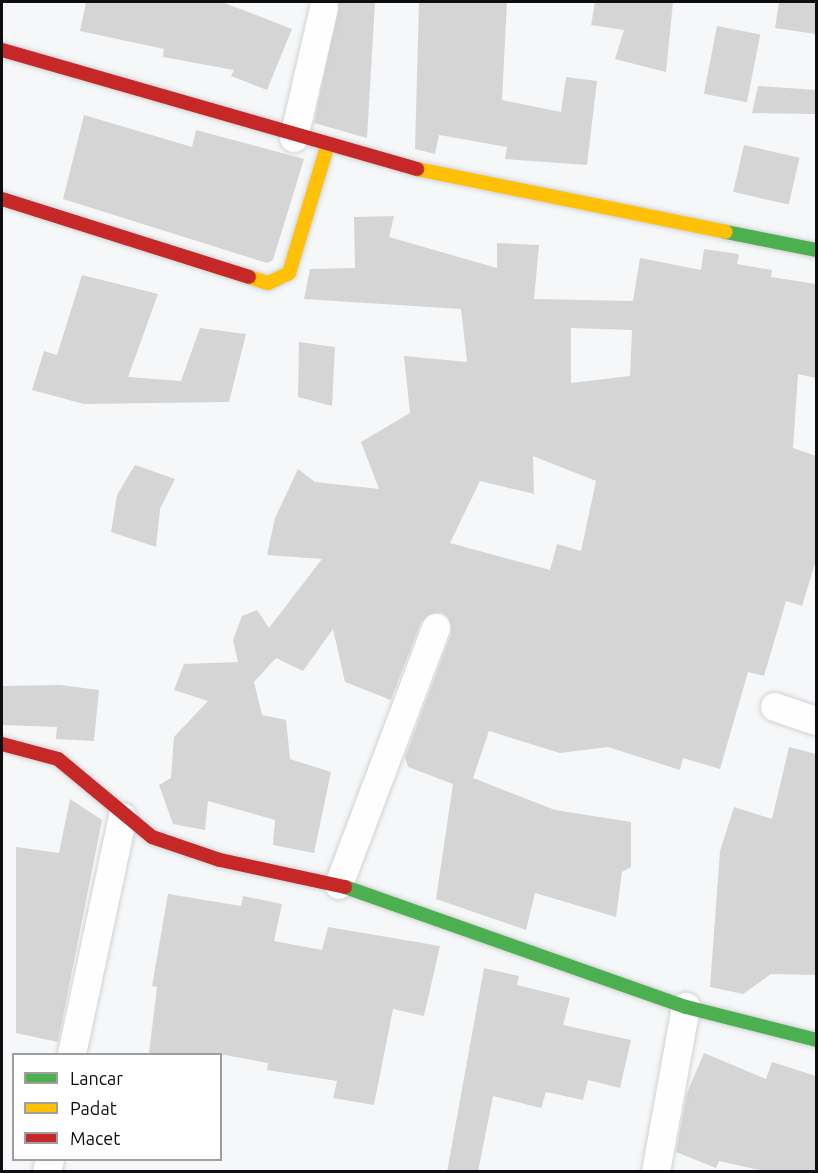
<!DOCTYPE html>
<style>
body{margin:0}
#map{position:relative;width:818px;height:1173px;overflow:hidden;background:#f6f7f8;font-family:Ubuntu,sans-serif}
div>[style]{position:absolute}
.building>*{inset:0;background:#d6d5d5;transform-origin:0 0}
.roads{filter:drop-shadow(0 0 2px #d1d2d3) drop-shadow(0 0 2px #d1d2d3)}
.street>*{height:28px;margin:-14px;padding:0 14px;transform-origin:14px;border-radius:14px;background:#fefefe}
.fast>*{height:14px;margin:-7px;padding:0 7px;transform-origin:7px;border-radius:7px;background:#4caf50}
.slow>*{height:14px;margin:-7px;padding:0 7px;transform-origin:7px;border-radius:7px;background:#ffc107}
.jam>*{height:14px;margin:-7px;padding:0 7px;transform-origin:7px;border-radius:7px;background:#c62828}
span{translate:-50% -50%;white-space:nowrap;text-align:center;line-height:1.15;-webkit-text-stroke:4.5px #fff;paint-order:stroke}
.frame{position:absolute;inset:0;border:3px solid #0e0e10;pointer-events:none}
.legend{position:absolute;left:12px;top:1053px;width:210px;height:108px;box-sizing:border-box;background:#fff;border:2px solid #9f9f9f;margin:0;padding:8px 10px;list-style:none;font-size:18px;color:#0e0e10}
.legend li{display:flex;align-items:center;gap:12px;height:30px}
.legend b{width:30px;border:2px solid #9f9f9f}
</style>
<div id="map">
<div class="building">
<div style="clip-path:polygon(86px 2px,222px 2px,292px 29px,267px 90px,231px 76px,234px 70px,163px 57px,164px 49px,80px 31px)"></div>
<div style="clip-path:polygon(339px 2px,375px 2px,367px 138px,314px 123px)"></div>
<div style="clip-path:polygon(419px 2px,507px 2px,502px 100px,561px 112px,566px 77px,597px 81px,587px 165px,505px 159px,507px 147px,439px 135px,435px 154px,415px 149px)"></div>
<div style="clip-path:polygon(595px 2px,673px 2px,666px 72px,615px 59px,624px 30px,591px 25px)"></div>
<div style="clip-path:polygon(779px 2px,816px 2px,816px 34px,775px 28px)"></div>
<div style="left:717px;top:26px;width:44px;height:69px;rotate:11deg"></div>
<div style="clip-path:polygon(758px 86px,816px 90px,816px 114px,752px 113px)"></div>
<div style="clip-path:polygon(84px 115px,192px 147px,196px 130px,304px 159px,273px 260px,267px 263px,63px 199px)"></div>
<div style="left:744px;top:145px;width:57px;height:48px;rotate:13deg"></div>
<div style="clip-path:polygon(evenodd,394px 216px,389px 237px,497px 268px,497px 243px,539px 245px,534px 299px,633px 301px,640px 258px,701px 270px,704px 249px,739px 254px,737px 264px,772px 270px,771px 277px,816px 284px,816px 378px,798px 374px,793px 448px,816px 456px,816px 560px,802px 606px,786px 601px,764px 676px,748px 672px,720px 769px,683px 758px,680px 770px,608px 747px,560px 753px,489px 731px,473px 778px,555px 810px,631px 822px,631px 867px,622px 872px,616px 917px,535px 893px,526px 930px,436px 899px,453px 784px,408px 767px,405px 757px,451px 634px,449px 618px,441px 612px,421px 622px,391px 700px,345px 682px,333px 629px,303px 671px,276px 658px,254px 682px,262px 715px,286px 720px,290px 759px,331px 772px,314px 853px,273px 845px,275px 820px,208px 801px,205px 830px,173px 824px,159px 785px,171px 778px,174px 737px,208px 701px,174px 690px,184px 664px,238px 662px,233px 640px,242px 616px,257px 610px,269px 628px,322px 559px,267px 555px,275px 518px,298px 469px,315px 482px,379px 489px,361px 442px,410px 413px,404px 356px,467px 362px,461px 309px,304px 299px,310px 269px,355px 268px,354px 217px,394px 216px,571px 328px,632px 330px,630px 376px,571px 383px,571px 328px,394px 216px,533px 456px,596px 481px,581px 551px,557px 544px,550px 570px,450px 543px,480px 481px,534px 494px,533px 456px)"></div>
<div style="clip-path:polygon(82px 275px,158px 294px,128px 377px,181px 381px,200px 328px,246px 334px,229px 402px,84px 404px,32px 390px,44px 351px,57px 355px)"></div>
<div style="clip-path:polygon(299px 342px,335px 347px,332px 406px,298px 397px)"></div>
<div style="clip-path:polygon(135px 465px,175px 479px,160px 509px,156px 547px,111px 532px,117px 495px)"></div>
<div style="clip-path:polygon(60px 685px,99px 690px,94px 741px,56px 739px,57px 727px,2px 725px,2px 686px)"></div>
<div style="clip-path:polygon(789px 747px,816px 754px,816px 975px,771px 974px,743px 994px,710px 987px,720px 851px,734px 807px,772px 819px)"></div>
<div style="clip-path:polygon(70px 799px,102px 820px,58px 1042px,16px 1033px,16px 847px,59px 853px)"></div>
<div style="clip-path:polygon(168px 894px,241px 906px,243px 896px,282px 904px,274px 941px,322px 950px,328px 927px,440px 946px,424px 1016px,393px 1009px,374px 1105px,333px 1098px,337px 1081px,267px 1070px,268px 1063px,220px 1054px,149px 1053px,157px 987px,152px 986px)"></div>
<div style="clip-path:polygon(484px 968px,519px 976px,517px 985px,570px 998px,563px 1025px,631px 1040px,620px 1088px,588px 1080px,583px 1100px,546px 1092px,541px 1108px,493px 1096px,478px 1172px,447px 1172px)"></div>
<div style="clip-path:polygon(704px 1053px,766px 1079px,772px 1062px,816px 1076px,816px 1172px,768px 1172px,719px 1161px,716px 1168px,676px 1152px,687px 1093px)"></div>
</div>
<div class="roads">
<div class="street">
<div style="left:294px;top:138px;width:133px;rotate:-77deg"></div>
<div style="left:775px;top:707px;width:43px;rotate:18.9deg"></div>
<div style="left:339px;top:885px;width:275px;rotate:-69.3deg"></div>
<div style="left:72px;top:1054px;width:242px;rotate:-77.9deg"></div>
<div style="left:47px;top:1172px;width:12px;rotate:-76deg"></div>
<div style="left:656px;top:1172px;width:168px;rotate:-79.7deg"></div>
</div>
<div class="fast">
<div style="left:726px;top:232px;width:92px;rotate:11.3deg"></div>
<div style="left:345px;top:887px;width:361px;rotate:19.4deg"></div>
<div style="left:686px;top:1007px;width:134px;rotate:14.2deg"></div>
</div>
<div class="slow">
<div style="left:417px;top:169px;width:315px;rotate:11.5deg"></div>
<div style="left:249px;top:277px;width:20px;rotate:18deg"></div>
<div style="left:268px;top:283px;width:23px;rotate:-25deg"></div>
<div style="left:289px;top:273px;width:132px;rotate:-73.2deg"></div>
</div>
<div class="jam">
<div style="left:2px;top:50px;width:432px;rotate:16deg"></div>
<div style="left:2px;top:199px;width:259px;rotate:17.5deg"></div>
<div style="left:2px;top:744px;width:58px;rotate:15deg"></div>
<div style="left:58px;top:759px;width:122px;rotate:39.7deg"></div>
<div style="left:152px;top:837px;width:72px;rotate:18.7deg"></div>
<div style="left:220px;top:860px;width:128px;rotate:12.2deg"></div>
</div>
</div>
<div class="frame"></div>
<ul class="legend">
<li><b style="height:8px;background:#4caf50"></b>Lancar</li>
<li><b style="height:8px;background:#ffc107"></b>Padat</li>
<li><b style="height:8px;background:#c62828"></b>Macet</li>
</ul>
</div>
